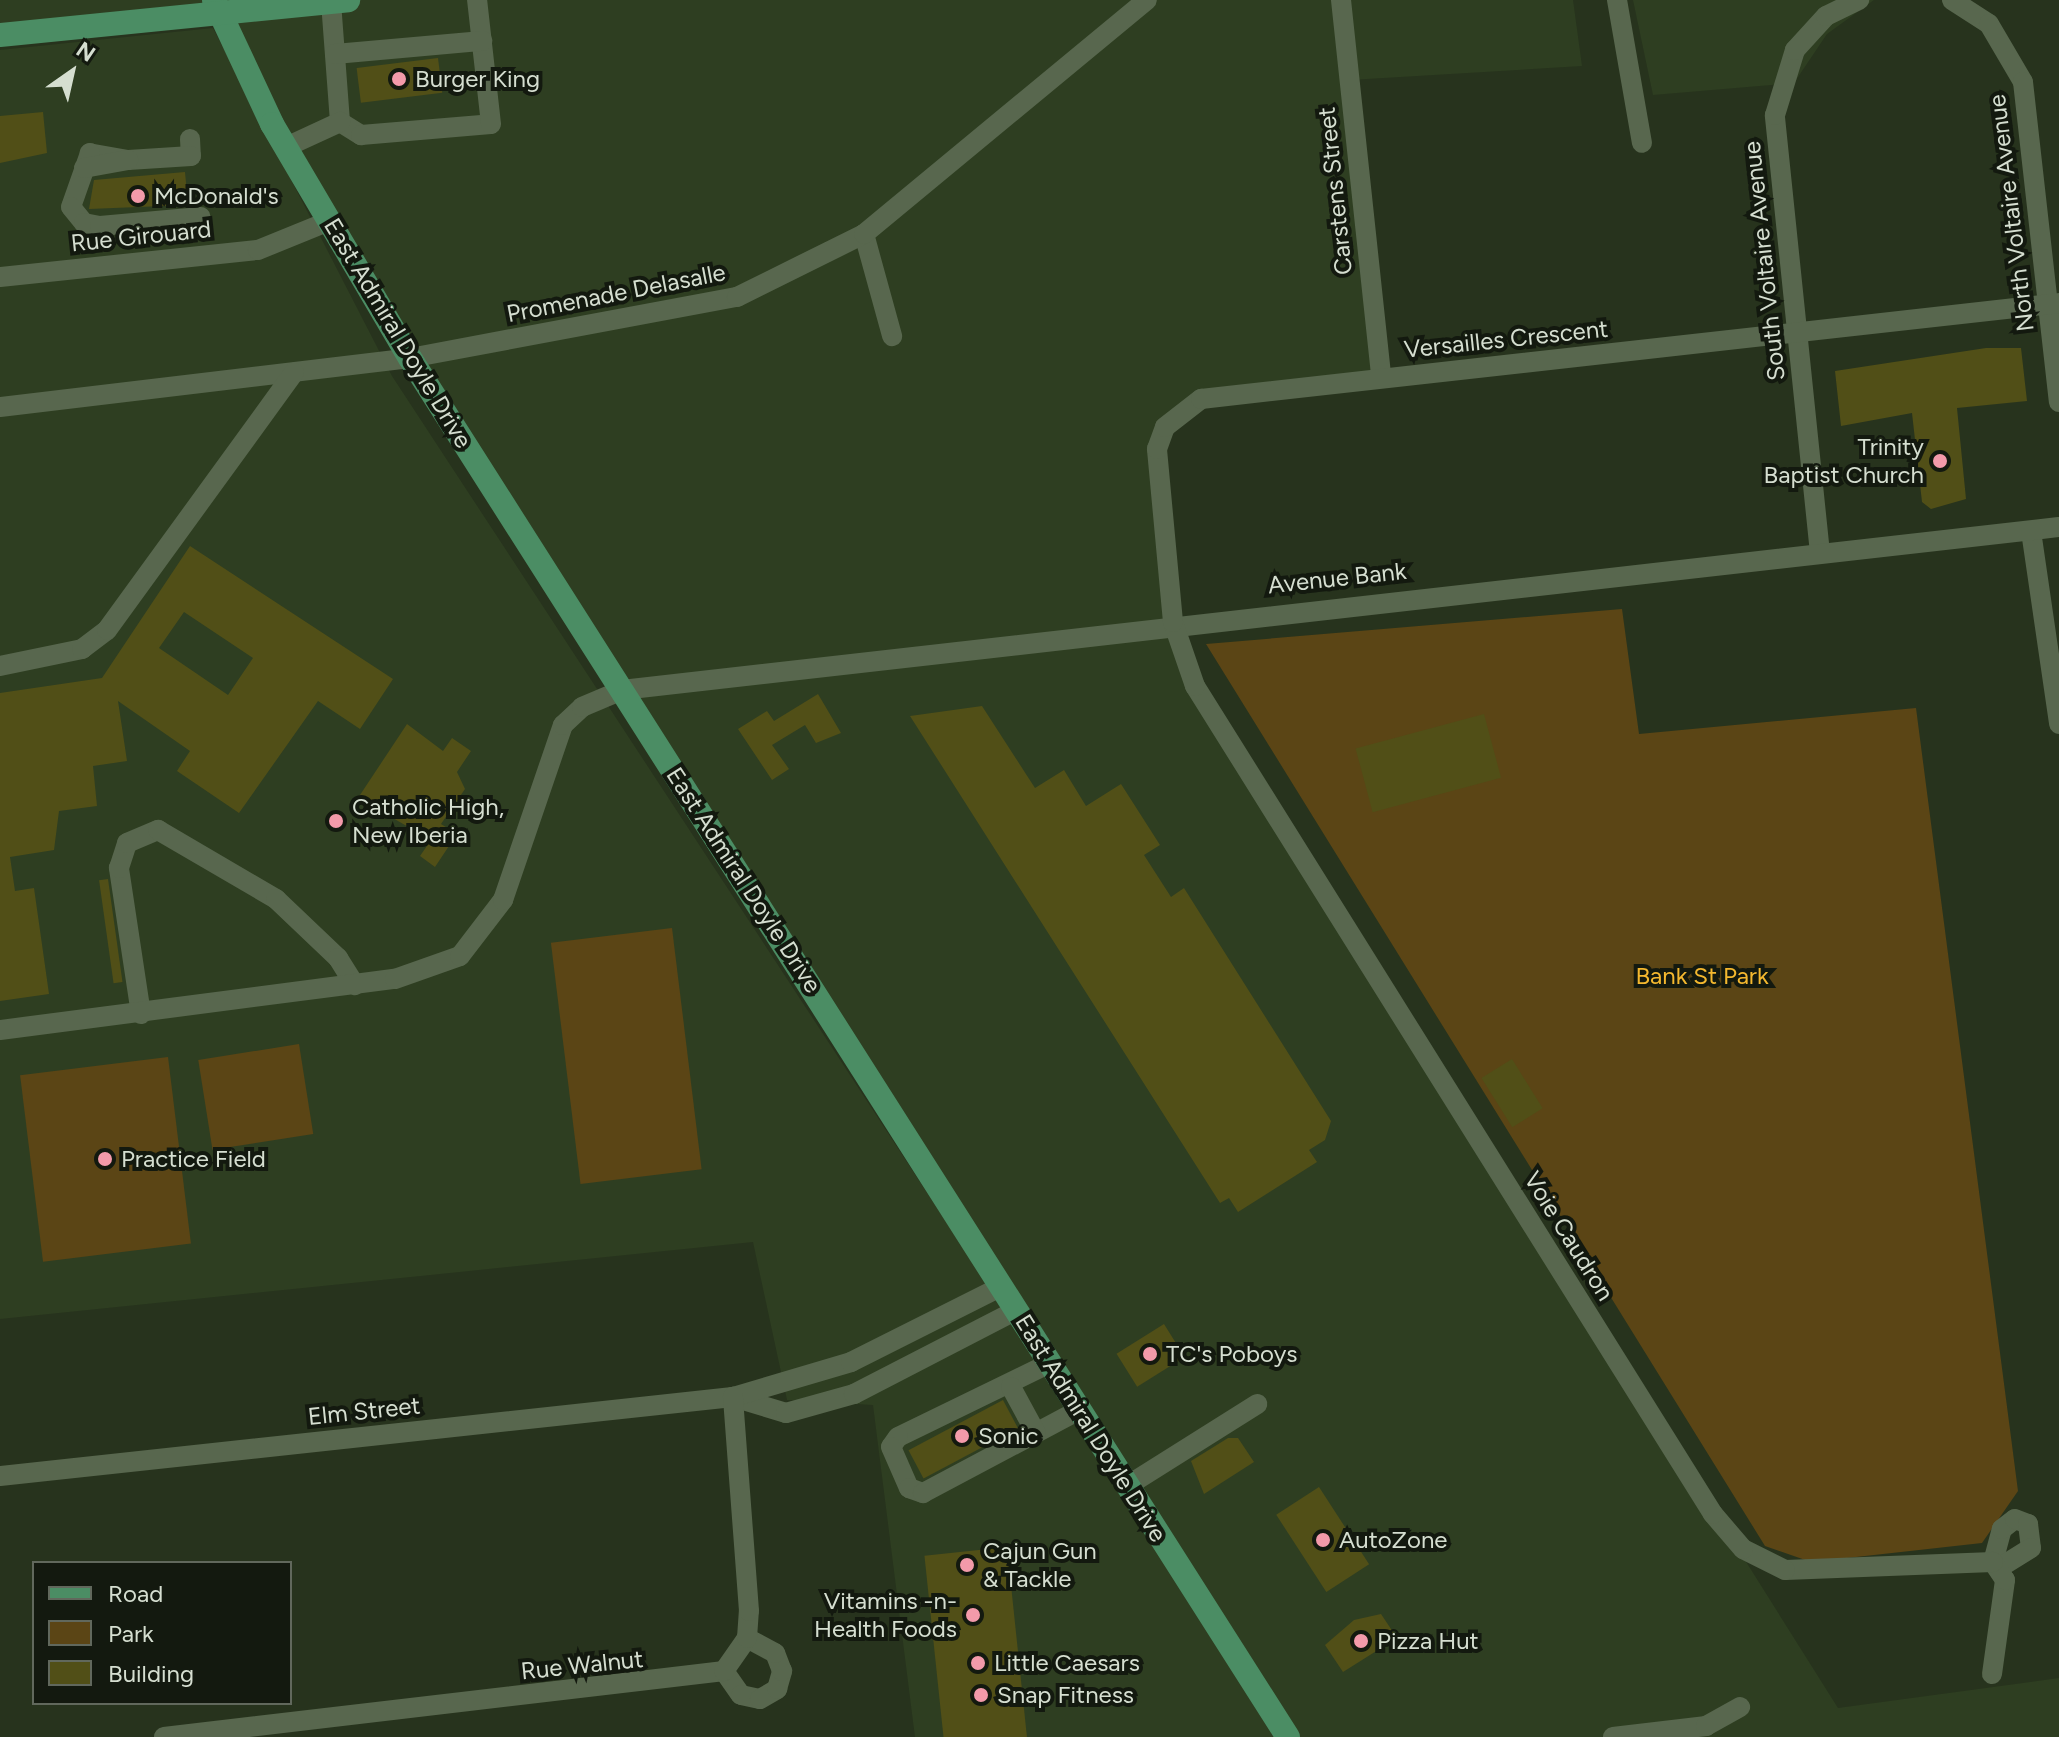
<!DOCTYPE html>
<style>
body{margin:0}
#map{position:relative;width:2059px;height:1737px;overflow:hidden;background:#27331d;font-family:Figtree,sans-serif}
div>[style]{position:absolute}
.built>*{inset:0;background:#2e3e21}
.green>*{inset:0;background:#5b4515;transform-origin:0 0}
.building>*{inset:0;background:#514f17;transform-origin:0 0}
.minor>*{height:20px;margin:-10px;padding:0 10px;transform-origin:10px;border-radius:10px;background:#58674e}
.major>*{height:24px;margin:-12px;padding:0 12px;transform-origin:12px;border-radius:12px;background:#4b8d64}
.dots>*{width:22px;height:22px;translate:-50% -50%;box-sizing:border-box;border:4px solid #13190f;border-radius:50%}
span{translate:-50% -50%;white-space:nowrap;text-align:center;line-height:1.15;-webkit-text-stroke:8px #13190f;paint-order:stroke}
.poi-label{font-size:24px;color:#d5ded0}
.left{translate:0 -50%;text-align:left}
.right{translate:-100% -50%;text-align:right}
.street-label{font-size:24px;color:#d5ded0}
.park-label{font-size:24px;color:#f4b82f}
.legend{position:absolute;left:32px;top:1561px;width:260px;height:144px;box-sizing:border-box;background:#13190f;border:2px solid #61685c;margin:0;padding:10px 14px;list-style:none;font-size:24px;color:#d5ded0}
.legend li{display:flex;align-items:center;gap:16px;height:40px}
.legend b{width:40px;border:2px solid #61685c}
.north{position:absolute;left:32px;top:32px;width:80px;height:80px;-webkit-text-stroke:6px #13190f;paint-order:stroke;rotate:34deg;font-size:22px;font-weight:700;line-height:32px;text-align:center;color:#d5ded0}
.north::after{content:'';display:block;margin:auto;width:28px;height:36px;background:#d5ded0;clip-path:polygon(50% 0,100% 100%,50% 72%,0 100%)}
</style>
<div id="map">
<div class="built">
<div style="clip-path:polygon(0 0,258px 0,0 26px)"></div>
<div style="clip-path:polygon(331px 0,1573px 0,1582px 66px,1350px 80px,1381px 376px,1201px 399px,1157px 449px,1173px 622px,1195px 686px,1838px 1708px,2059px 1678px,2059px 1737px,915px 1737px,873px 1405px,787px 1400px,753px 1242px,0 1319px,0 50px,213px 28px,392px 376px,1283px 1736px,272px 124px,222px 12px)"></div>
<div style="clip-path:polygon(1633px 0,1874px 0,1827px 34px,1794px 83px,1653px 95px)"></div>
</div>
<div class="green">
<div style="clip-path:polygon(1622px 609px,1639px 734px,1916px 708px,2018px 1491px,1982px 1543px,1811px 1562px,1765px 1546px,1206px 644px)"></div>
<div style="left:672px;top:928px;width:243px;height:122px;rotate:83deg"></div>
<div style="left:299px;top:1044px;width:91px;height:102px;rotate:81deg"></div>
<div style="left:168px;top:1057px;width:188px;height:149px;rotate:83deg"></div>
</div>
<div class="building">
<div style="left:438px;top:58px;width:35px;height:82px;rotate:83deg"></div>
<div style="clip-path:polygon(43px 112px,47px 153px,0 163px,0 116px)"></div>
<div style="clip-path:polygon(185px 172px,188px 205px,89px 209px,94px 180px)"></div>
<div style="clip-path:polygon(1986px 348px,2021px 348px,2027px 401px,1957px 408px,1966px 499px,1931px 509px,1922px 502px,1912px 413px,1841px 426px,1835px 371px)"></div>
<div style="clip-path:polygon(evenodd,190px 546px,393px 679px,360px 729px,318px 701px,239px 813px,177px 771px,190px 751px,118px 701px,127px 761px,93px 766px,97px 806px,59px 811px,54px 850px,10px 857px,15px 891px,34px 888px,49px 994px,0 1001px,0 693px,102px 678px,190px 546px,184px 612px,253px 658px,228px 695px,159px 648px,184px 612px)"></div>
<div style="clip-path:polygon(818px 694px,841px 733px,816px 743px,805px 725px,772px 745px,789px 769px,772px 780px,738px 729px,767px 711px,774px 721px)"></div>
<div style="clip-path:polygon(982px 706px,1035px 788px,1064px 770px,1086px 806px,1121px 784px,1160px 845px,1144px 855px,1171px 897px,1184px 888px,1331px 1121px,1325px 1140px,1309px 1150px,1317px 1162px,1238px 1212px,1229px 1198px,1220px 1203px,910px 716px)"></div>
<div style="left:1484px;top:714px;width:66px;height:133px;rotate:75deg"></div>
<div style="clip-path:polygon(407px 724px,443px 751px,452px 738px,471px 751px,457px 772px,465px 789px,441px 824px,457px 834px,435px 867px,420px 856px,431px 840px,358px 798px)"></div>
<div style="left:108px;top:879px;width:104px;height:9px;rotate:82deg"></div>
<div style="left:1512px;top:1059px;width:58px;height:36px;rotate:58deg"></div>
<div style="left:1164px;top:1324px;width:39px;height:56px;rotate:58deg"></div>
<div style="left:1003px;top:1400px;width:32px;height:107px;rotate:62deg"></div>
<div style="clip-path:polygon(1228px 1438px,1238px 1438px,1254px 1462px,1204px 1494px,1191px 1461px)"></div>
<div style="left:1319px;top:1487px;width:92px;height:51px;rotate:57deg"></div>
<div style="left:1007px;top:1547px;width:191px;height:83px;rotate:84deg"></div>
<div style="clip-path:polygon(1381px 1614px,1397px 1638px,1343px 1672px,1325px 1645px,1354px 1620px)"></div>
</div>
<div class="minor">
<div style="left:1341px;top:0;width:378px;rotate:83.9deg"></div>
<div style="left:1617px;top:0;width:145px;rotate:80.1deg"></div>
<div style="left:1952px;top:0;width:44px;rotate:33deg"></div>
<div style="left:1989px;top:24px;width:67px;rotate:59.6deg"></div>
<div style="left:2023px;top:82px;width:322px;rotate:83.6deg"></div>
<div style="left:331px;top:2px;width:120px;rotate:85.7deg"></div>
<div style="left:340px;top:122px;width:25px;rotate:32deg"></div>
<div style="left:361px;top:135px;width:130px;rotate:-4.8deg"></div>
<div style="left:491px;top:124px;width:125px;rotate:-96.4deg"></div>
<div style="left:335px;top:54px;width:148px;rotate:-5.1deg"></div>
<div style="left:190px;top:139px;width:17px;rotate:87deg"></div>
<div style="left:191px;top:156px;width:63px;rotate:176.4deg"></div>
<div style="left:128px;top:160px;width:39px;rotate:-170deg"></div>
<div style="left:90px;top:153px;width:57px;rotate:109.4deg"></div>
<div style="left:71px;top:207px;width:21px;rotate:51deg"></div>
<div style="left:84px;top:223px;width:16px;rotate:11deg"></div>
<div style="left:100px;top:226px;width:101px;rotate:-5.1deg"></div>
<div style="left:286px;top:147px;width:60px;rotate:-24.8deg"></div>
<div style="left:84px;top:168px;width:45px;rotate:-10.3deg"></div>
<div style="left:864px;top:234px;width:106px;rotate:74.6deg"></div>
<div style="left:0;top:277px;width:259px;rotate:-6deg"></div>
<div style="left:258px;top:250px;width:77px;rotate:-22.2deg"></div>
<div style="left:0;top:407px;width:413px;rotate:-6.8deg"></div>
<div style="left:410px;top:358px;width:333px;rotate:-10.6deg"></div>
<div style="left:737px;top:297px;width:142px;rotate:-26.4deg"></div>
<div style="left:864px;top:234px;width:367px;rotate:-39.6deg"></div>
<div style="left:2031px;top:531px;width:195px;rotate:81.7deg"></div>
<div style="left:1820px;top:553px;width:440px;rotate:-95.9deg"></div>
<div style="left:1775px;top:115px;width:68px;rotate:-72.9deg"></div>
<div style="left:1795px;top:50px;width:46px;rotate:-47.6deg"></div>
<div style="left:1826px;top:16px;width:37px;rotate:-26deg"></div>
<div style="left:0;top:666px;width:84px;rotate:-11.7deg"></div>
<div style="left:82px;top:649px;width:31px;rotate:-37deg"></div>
<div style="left:107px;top:630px;width:318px;rotate:-54deg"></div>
<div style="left:141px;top:1014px;width:148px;rotate:-98.6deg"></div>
<div style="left:119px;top:868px;width:26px;rotate:-72deg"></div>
<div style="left:127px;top:843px;width:34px;rotate:-23deg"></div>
<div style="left:158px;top:830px;width:137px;rotate:30.3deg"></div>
<div style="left:276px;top:899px;width:86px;rotate:43.6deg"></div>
<div style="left:338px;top:958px;width:32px;rotate:58deg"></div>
<div style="left:0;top:1030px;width:398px;rotate:-7.4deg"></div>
<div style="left:395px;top:979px;width:69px;rotate:-19.5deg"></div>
<div style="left:460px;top:956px;width:71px;rotate:-52.5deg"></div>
<div style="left:503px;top:900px;width:185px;rotate:-71.1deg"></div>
<div style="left:563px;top:725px;width:26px;rotate:-43deg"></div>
<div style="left:582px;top:707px;width:43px;rotate:-23deg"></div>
<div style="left:622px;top:690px;width:1446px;rotate:-6.47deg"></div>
<div style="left:1050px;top:1363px;width:169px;rotate:154deg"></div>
<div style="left:898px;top:1437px;width:12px;rotate:125deg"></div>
<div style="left:891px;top:1447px;width:45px;rotate:66.3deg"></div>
<div style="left:909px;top:1488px;width:15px;rotate:20deg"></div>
<div style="left:923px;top:1493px;width:177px;rotate:-28deg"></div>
<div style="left:1011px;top:1387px;width:52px;rotate:61.5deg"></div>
<div style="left:733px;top:1397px;width:55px;rotate:16.8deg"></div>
<div style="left:786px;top:1413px;width:71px;rotate:-15.6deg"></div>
<div style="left:854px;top:1394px;width:183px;rotate:-27.3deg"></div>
<div style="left:0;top:1476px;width:737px;rotate:-6.15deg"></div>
<div style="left:733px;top:1397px;width:123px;rotate:-16.5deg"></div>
<div style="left:851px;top:1362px;width:169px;rotate:-26.7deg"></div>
<div style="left:1127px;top:1486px;width:154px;rotate:-32.2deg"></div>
<div style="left:1993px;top:1562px;width:34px;rotate:-75deg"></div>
<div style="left:2002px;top:1529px;width:16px;rotate:-38deg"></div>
<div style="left:2015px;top:1519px;width:14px;rotate:21deg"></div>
<div style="left:2028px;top:1524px;width:24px;rotate:83deg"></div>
<div style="left:2031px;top:1548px;width:36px;rotate:148deg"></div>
<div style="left:724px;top:1671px;width:29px;rotate:55deg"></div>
<div style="left:741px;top:1695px;width:19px;rotate:12deg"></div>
<div style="left:760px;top:1699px;width:20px;rotate:-30deg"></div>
<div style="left:777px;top:1689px;width:19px;rotate:-74deg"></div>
<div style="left:782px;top:1671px;width:19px;rotate:-111deg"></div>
<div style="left:775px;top:1653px;width:32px;rotate:-152deg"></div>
<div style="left:1992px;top:1674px;width:95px;rotate:-82.1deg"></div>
<div style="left:2005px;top:1580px;width:22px;rotate:-124deg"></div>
<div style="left:1993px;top:1562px;width:208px;rotate:177.8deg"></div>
<div style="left:1785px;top:1570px;width:47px;rotate:-153.4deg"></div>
<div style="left:1743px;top:1549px;width:46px;rotate:-130.6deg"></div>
<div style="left:1713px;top:1514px;width:977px;rotate:-122.03deg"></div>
<div style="left:1195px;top:686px;width:68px;rotate:-109deg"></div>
<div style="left:1173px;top:622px;width:174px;rotate:-95.3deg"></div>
<div style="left:1157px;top:449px;width:23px;rotate:-70deg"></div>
<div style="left:1165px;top:427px;width:46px;rotate:-37.9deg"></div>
<div style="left:1201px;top:399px;width:863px;rotate:-6.38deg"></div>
<div style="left:164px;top:1737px;width:564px;rotate:-6.72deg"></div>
<div style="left:724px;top:1671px;width:40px;rotate:-55.1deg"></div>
<div style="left:747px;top:1638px;width:27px;rotate:-86deg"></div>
<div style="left:749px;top:1611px;width:215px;rotate:-94.3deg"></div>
<div style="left:1613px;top:1737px;width:94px;rotate:-6.7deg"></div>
<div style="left:1706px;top:1726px;width:39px;rotate:-29deg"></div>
</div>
<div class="major">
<div style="left:214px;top:0;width:137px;rotate:64.9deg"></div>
<div style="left:272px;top:124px;width:272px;rotate:59.5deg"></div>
<div style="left:410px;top:358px;width:1635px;rotate:57.52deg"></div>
<div style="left:0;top:35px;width:350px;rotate:-5.7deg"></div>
</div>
<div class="dots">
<div style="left:399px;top:79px;background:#f39aaa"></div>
<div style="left:138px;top:196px;background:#f39aaa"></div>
<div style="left:1940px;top:461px;background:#f39aaa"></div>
<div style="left:336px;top:821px;background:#f39aaa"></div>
<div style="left:105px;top:1159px;background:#f39aaa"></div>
<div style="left:1150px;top:1354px;background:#f39aaa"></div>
<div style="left:962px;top:1436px;background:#f39aaa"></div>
<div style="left:1323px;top:1540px;background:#f39aaa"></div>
<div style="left:967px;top:1565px;background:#f39aaa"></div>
<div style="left:973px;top:1615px;background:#f39aaa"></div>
<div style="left:1361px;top:1641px;background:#f39aaa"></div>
<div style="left:978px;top:1663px;background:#f39aaa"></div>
<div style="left:981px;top:1695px;background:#f39aaa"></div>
</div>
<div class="poi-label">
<span class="left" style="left:415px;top:79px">Burger King</span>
<span class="left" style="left:154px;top:196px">McDonald's</span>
<span class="right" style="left:1924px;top:461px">Trinity<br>Baptist Church</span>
<span class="left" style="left:352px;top:821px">Catholic High,<br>New Iberia</span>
<span class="left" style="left:121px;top:1159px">Practice Field</span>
<span class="left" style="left:1166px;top:1354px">TC's Poboys</span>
<span class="left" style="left:978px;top:1436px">Sonic</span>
<span class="left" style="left:1339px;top:1540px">AutoZone</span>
<span class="left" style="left:983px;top:1565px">Cajun Gun<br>&amp; Tackle</span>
<span class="right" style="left:957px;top:1615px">Vitamins -n-<br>Health Foods</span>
<span class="left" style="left:1377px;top:1641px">Pizza Hut</span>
<span class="left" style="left:994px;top:1663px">Little Caesars</span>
<span class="left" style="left:997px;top:1695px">Snap Fitness</span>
</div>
<div class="street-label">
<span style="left:1335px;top:191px;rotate:-96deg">Carstens Street</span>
<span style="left:2011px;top:213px;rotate:-97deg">North Voltaire Avenue</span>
<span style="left:141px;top:236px;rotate:-6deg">Rue Girouard</span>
<span style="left:1764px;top:261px;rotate:-96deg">South Voltaire Avenue</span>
<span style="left:616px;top:293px;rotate:-11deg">Promenade Delasalle</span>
<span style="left:398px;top:333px;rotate:59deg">East Admiral Doyle Drive</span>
<span style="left:1506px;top:339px;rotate:-6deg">Versailles Crescent</span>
<span style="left:1337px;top:578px;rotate:-6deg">Avenue Bank</span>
<span style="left:744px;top:880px;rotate:57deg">East Admiral Doyle Drive</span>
<span style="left:1569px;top:1236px;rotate:58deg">Voie Caudron</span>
<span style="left:364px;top:1411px;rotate:-6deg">Elm Street</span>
<span style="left:1091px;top:1428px;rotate:58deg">East Admiral Doyle Drive</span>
<span style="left:582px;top:1665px;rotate:-6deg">Rue Walnut</span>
</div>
<div class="park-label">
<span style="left:1702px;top:976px">Bank St Park</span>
</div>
<ul class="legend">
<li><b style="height:10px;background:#4b8d64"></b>Road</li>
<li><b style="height:22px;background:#5b4515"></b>Park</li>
<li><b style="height:22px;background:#514f17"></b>Building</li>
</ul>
<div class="north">N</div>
</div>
